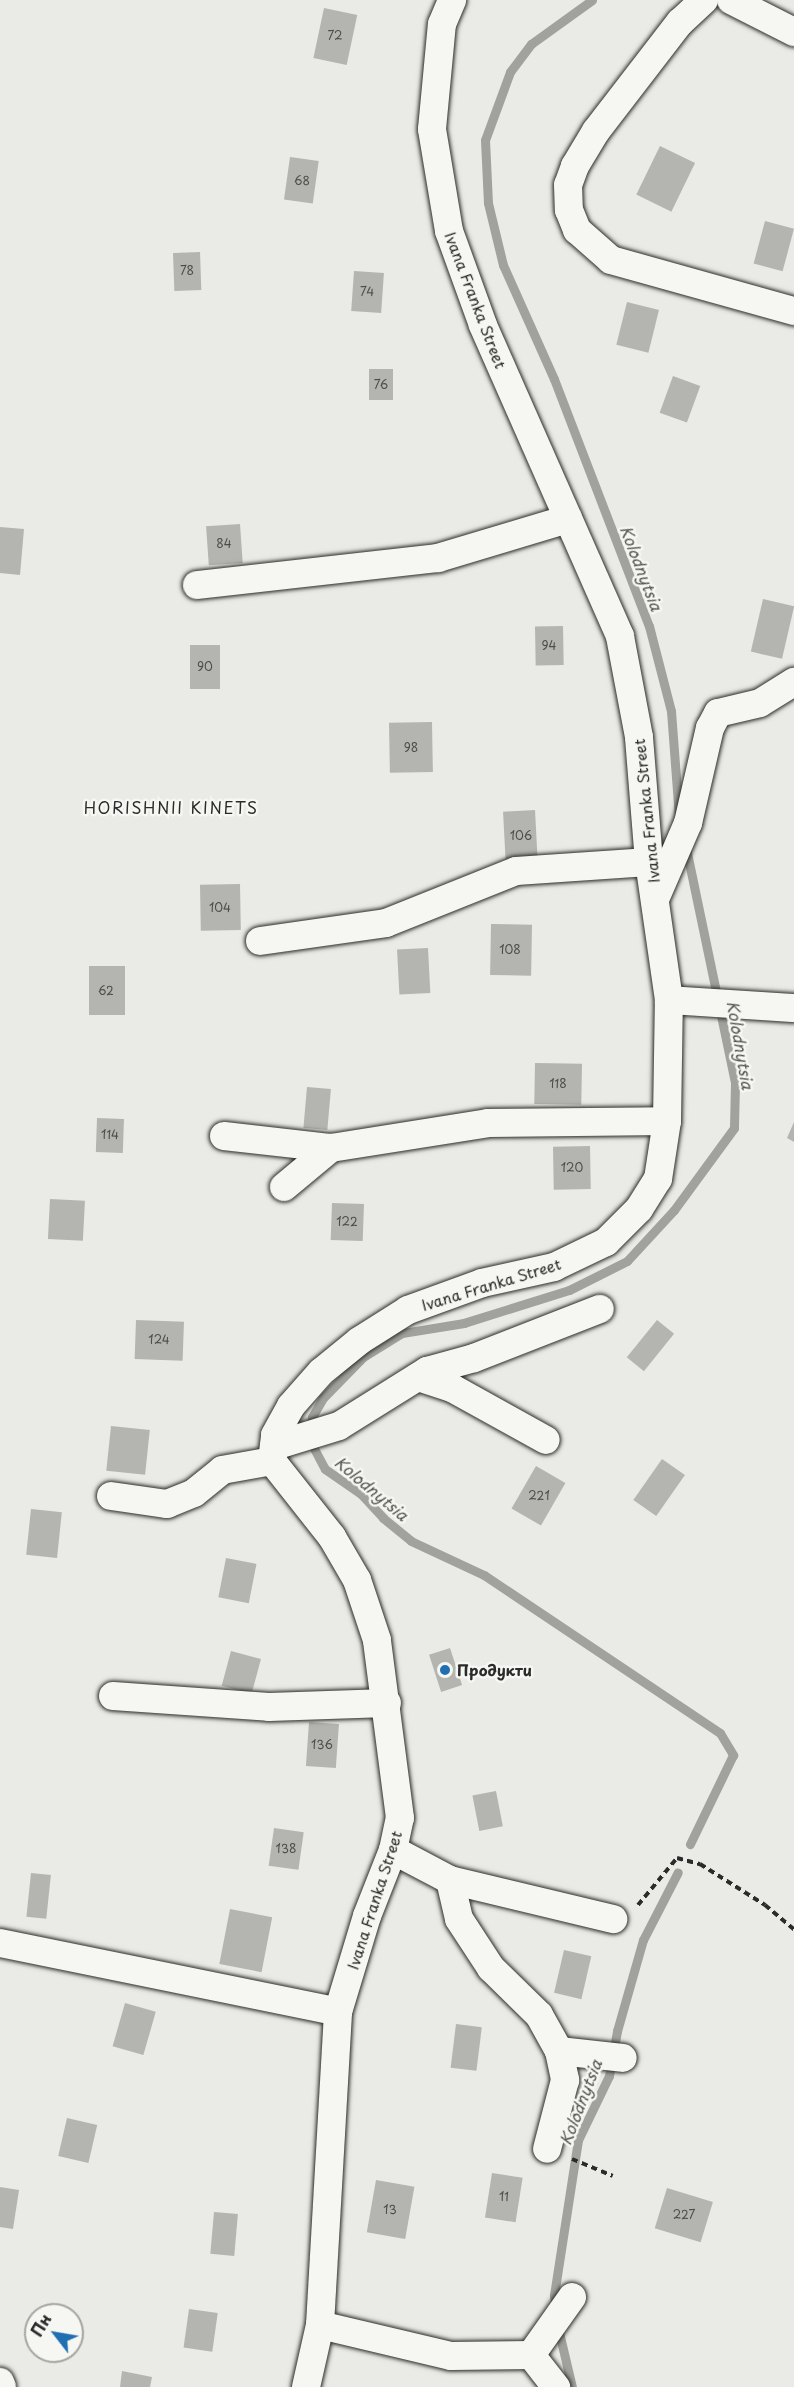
<!DOCTYPE html>
<meta charset="utf-8">
<style>
body{margin:0}
#map{position:relative;width:794px;height:2387px;overflow:hidden;background:#eaeae6;font-family:"Playpen Sans",sans-serif}
div>[style]{position:absolute}
.stream>*{height:9px;margin:-4.5px;padding:0 4.5px;transform-origin:4.5px;border-radius:4.5px;background:#a1a19e}
.building>*{inset:0;background:#b4b4b1;transform-origin:0 0}
.path>*{height:4px;margin-top:-2px;transform-origin:0;background:repeating-linear-gradient(90deg,#2b2b2b 0 6px,transparent 0 10.5px)}
.roads{filter:drop-shadow(0 0 2px #2b2b2b) drop-shadow(0 0 2px #2b2b2b)}
.minor>*{height:28px;margin:-14px;padding:0 14px;transform-origin:14px;border-radius:14px;background:#f6f6f2}
.dots>*{width:16px;height:16px;translate:-50% -50%;box-sizing:border-box;border:3px solid #f6f6f2;border-radius:50%}
span{translate:-50% -50%;white-space:nowrap;text-align:center;line-height:1.15;-webkit-text-stroke:5px #f6f6f2;paint-order:stroke}
.number-label{font-size:12px;color:#4d4d4c}
.number-label span{-webkit-text-stroke-width:0}
.street-label{font-size:15px;color:#2b2b2b}
.poi-label{font-size:15px;color:#2b2b2b;font-weight:700}
.left{translate:0 -50%;text-align:left}
.water-label{font-size:16px;color:#545453;font-style:italic}
.neighbourhood-label{font-size:16px;color:#2b2b2b;letter-spacing:1.5px}
.north{position:absolute;left:24px;top:2303px;width:60px;height:60px;box-sizing:border-box;background:#f6f6f2;border:2px solid #a5a5a2;border-radius:50%;rotate:301deg;font-size:16px;font-weight:700;line-height:24px;text-align:center;color:#2b2b2b}
.north::after{content:'';display:block;margin:auto;width:21px;height:27px;background:#1f6fb2;clip-path:polygon(50% 0,100% 100%,50% 72%,0 100%)}
</style>
<div id="map">
<div class="stream">
<div style="left:592px;top:0;width:75px;rotate:144.2deg"></div>
<div style="left:531px;top:44px;width:35px;rotate:127deg"></div>
<div style="left:510px;top:72px;width:72px;rotate:110.2deg"></div>
<div style="left:485px;top:140px;width:63px;rotate:87.3deg"></div>
<div style="left:488px;top:203px;width:64px;rotate:76.4deg"></div>
<div style="left:503px;top:265px;width:125px;rotate:65.9deg"></div>
<div style="left:554px;top:379px;width:265px;rotate:69deg"></div>
<div style="left:649px;top:626px;width:88px;rotate:75.5deg"></div>
<div style="left:671px;top:711px;width:106px;rotate:85.7deg"></div>
<div style="left:686px;top:848px;width:240px;rotate:78.2deg"></div>
<div style="left:735px;top:1083px;width:45px;rotate:91.3deg"></div>
<div style="left:734px;top:1128px;width:102px;rotate:126.2deg"></div>
<div style="left:674px;top:1210px;width:69px;rotate:132.7deg"></div>
<div style="left:627px;top:1261px;width:65px;rotate:153.4deg"></div>
<div style="left:569px;top:1290px;width:110px;rotate:162.6deg"></div>
<div style="left:464px;top:1323px;width:63px;rotate:170.8deg"></div>
<div style="left:402px;top:1333px;width:46px;rotate:148.4deg"></div>
<div style="left:363px;top:1357px;width:57px;rotate:134.3deg"></div>
<div style="left:323px;top:1398px;width:22px;rotate:120deg"></div>
<div style="left:312px;top:1417px;width:22px;rotate:98deg"></div>
<div style="left:309px;top:1439px;width:34px;rotate:62deg"></div>
<div style="left:325px;top:1469px;width:44px;rotate:34.8deg"></div>
<div style="left:361px;top:1494px;width:33px;rotate:47deg"></div>
<div style="left:383px;top:1518px;width:36px;rotate:39deg"></div>
<div style="left:411px;top:1541px;width:81px;rotate:25deg"></div>
<div style="left:484px;top:1575px;width:284px;rotate:33.8deg"></div>
<div style="left:720px;top:1733px;width:26px;rotate:59deg"></div>
<div style="left:733px;top:1755px;width:99px;rotate:115.8deg"></div>
<div style="left:556px;top:2308px;width:13px;rotate:-99deg"></div>
<div style="left:554px;top:2295px;width:157px;rotate:-81.2deg"></div>
<div style="left:578px;top:2140px;width:71px;rotate:-64.2deg"></div>
<div style="left:609px;top:2076px;width:46px;rotate:-79.9deg"></div>
<div style="left:617px;top:2031px;width:95px;rotate:-74.1deg"></div>
<div style="left:643px;top:1940px;width:76px;rotate:-62.8deg"></div>
<div style="left:558px;top:2328px;width:61px;rotate:76.7deg"></div>
</div>
<div class="building">
<div style="left:324px;top:8px;width:34px;height:51px;rotate:12deg"></div>
<div style="left:660px;top:146px;width:39px;height:54px;rotate:26deg"></div>
<div style="left:290px;top:157px;width:29px;height:43px;rotate:8deg"></div>
<div style="left:765px;top:221px;width:30px;height:44px;rotate:15deg"></div>
<div style="left:200px;top:252px;width:38px;height:27px;rotate:88deg"></div>
<div style="left:354px;top:271px;width:30px;height:40px;rotate:4deg"></div>
<div style="left:627px;top:302px;width:33px;height:44px;rotate:14deg"></div>
<div style="left:369px;top:369px;width:24px;height:31px"></div>
<div style="left:673px;top:376px;width:29px;height:39px;rotate:20deg"></div>
<div style="left:240px;top:524px;width:39px;height:34px;rotate:86deg"></div>
<div style="clip-path:polygon(0 527px,24px 529px,20px 575px,0 573px)"></div>
<div style="left:763px;top:599px;width:32px;height:54px;rotate:13deg"></div>
<div style="left:563px;top:626px;width:39px;height:28px;rotate:89deg"></div>
<div style="left:190px;top:645px;width:30px;height:44px"></div>
<div style="left:432px;top:722px;width:50px;height:43px;rotate:89deg"></div>
<div style="left:535px;top:810px;width:50px;height:32px;rotate:87deg"></div>
<div style="left:240px;top:884px;width:46px;height:40px;rotate:89deg"></div>
<div style="left:491px;top:924px;width:41px;height:51px;rotate:1deg"></div>
<div style="left:428px;top:948px;width:45px;height:31px;rotate:87deg"></div>
<div style="left:89px;top:966px;width:36px;height:49px"></div>
<div style="left:535px;top:1063px;width:47px;height:41px;rotate:1deg"></div>
<div style="left:307px;top:1087px;width:24px;height:41px;rotate:5deg"></div>
<div style="left:97px;top:1118px;width:27px;height:34px;rotate:2deg"></div>
<div style="clip-path:polygon(794px 1122px,794px 1142px,787px 1138px)"></div>
<div style="left:590px;top:1146px;width:43px;height:37px;rotate:89deg"></div>
<div style="left:50px;top:1199px;width:35px;height:40px;rotate:3deg"></div>
<div style="left:332px;top:1203px;width:32px;height:37px;rotate:2deg"></div>
<div style="left:136px;top:1320px;width:48px;height:39px;rotate:2deg"></div>
<div style="left:657px;top:1320px;width:22px;height:48px;rotate:39deg"></div>
<div style="left:111px;top:1426px;width:39px;height:45px;rotate:6deg"></div>
<div style="left:662px;top:1459px;width:28px;height:50px;rotate:35deg"></div>
<div style="left:536px;top:1466px;width:34px;height:49px;rotate:30deg"></div>
<div style="left:31px;top:1509px;width:31px;height:46px;rotate:6deg"></div>
<div style="left:226px;top:1558px;width:31px;height:40px;rotate:11deg"></div>
<div style="left:450px;top:1648px;width:39px;height:22px;rotate:72deg"></div>
<div style="left:231px;top:1651px;width:31px;height:36px;rotate:15deg"></div>
<div style="left:309px;top:1722px;width:30px;height:44px;rotate:4deg"></div>
<div style="left:496px;top:1791px;width:36px;height:24px;rotate:79deg"></div>
<div style="left:274px;top:1828px;width:30px;height:38px;rotate:8deg"></div>
<div style="left:31px;top:1873px;width:20px;height:44px;rotate:6deg"></div>
<div style="left:230px;top:1909px;width:43px;height:56px;rotate:11deg"></div>
<div style="left:564px;top:1950px;width:28px;height:44px;rotate:13deg"></div>
<div style="left:125px;top:2003px;width:32px;height:45px;rotate:16deg"></div>
<div style="left:456px;top:2024px;width:26px;height:44px;rotate:7deg"></div>
<div style="left:67px;top:2118px;width:31px;height:39px;rotate:13deg"></div>
<div style="left:492px;top:2173px;width:31px;height:45px;rotate:9deg"></div>
<div style="left:376px;top:2180px;width:39px;height:53px;rotate:10deg"></div>
<div style="clip-path:polygon(0 2187px,19px 2190px,13px 2229px,0 2227px)"></div>
<div style="left:667px;top:2188px;width:48px;height:42px;rotate:17deg"></div>
<div style="left:214px;top:2212px;width:24px;height:42px;rotate:5deg"></div>
<div style="left:189px;top:2309px;width:29px;height:39px;rotate:8deg"></div>
<div style="clip-path:polygon(122px 2371px,152px 2377px,150px 2387px,120px 2387px)"></div>
</div>
<div class="path">
<div style="left:638px;top:1905px;width:61px;rotate:-50.3deg"></div>
<div style="left:677px;top:1858px;width:24px;rotate:15deg"></div>
<div style="left:700px;top:1864px;width:77px;rotate:32.2deg"></div>
<div style="left:765px;top:1905px;width:38px;rotate:40deg"></div>
<div style="left:572px;top:2159px;width:44px;rotate:22.5deg"></div>
</div>
<div class="roads">
<div class="minor">
<div style="left:704px;top:0;width:33px;rotate:137deg"></div>
<div style="left:680px;top:22px;width:138px;rotate:127.6deg"></div>
<div style="left:596px;top:131px;width:41px;rotate:121deg"></div>
<div style="left:575px;top:166px;width:20px;rotate:110deg"></div>
<div style="left:568px;top:185px;width:25px;rotate:88deg"></div>
<div style="left:569px;top:210px;width:22px;rotate:68deg"></div>
<div style="left:577px;top:230px;width:45px;rotate:41.4deg"></div>
<div style="left:611px;top:260px;width:190px;rotate:15.6deg"></div>
<div style="left:731px;top:0;width:71px;rotate:26.9deg"></div>
<div style="left:197px;top:585px;width:243px;rotate:-6.4deg"></div>
<div style="left:438px;top:558px;width:136px;rotate:-16.7deg"></div>
<div style="left:656px;top:897px;width:81px;rotate:-66.6deg"></div>
<div style="left:688px;top:823px;width:98px;rotate:-77deg"></div>
<div style="left:710px;top:728px;width:17px;rotate:-62deg"></div>
<div style="left:718px;top:713px;width:43px;rotate:-13.4deg"></div>
<div style="left:760px;top:703px;width:40px;rotate:-32deg"></div>
<div style="left:260px;top:941px;width:127px;rotate:-8.1deg"></div>
<div style="left:386px;top:923px;width:140px;rotate:-21.8deg"></div>
<div style="left:516px;top:871px;width:133px;rotate:-3.9deg"></div>
<div style="left:669px;top:1000px;width:125px;rotate:3.7deg"></div>
<div style="left:224px;top:1136px;width:108px;rotate:6.4deg"></div>
<div style="left:331px;top:1148px;width:159px;rotate:-9deg"></div>
<div style="left:488px;top:1123px;width:179px;rotate:-0.6deg"></div>
<div style="left:284px;top:1187px;width:61px;rotate:-39.7deg"></div>
<div style="left:418px;top:1377px;width:36px;rotate:18deg"></div>
<div style="left:452px;top:1388px;width:107px;rotate:29deg"></div>
<div style="left:274px;top:1446px;width:68px;rotate:-17.1deg"></div>
<div style="left:339px;top:1426px;width:104px;rotate:-32deg"></div>
<div style="left:427px;top:1371px;width:49px;rotate:-15.5deg"></div>
<div style="left:474px;top:1358px;width:135px;rotate:-21.3deg"></div>
<div style="left:111px;top:1496px;width:57px;rotate:8.1deg"></div>
<div style="left:167px;top:1504px;width:29px;rotate:-22deg"></div>
<div style="left:194px;top:1493px;width:36px;rotate:-39deg"></div>
<div style="left:222px;top:1470px;width:51px;rotate:-10.2deg"></div>
<div style="left:113px;top:1696px;width:156px;rotate:4deg"></div>
<div style="left:269px;top:1707px;width:118px;rotate:-1.9deg"></div>
<div style="left:393px;top:1850px;width:64px;rotate:27.8deg"></div>
<div style="left:450px;top:1880px;width:40px;rotate:77deg"></div>
<div style="left:459px;top:1919px;width:59px;rotate:56.9deg"></div>
<div style="left:491px;top:1968px;width:67px;rotate:44.4deg"></div>
<div style="left:539px;top:2015px;width:41px;rotate:60.9deg"></div>
<div style="left:559px;top:2051px;width:30px;rotate:78deg"></div>
<div style="left:565px;top:2080px;width:71px;rotate:104.6deg"></div>
<div style="left:450px;top:1880px;width:168px;rotate:13.5deg"></div>
<div style="left:0;top:1943px;width:345px;rotate:11.5deg"></div>
<div style="left:559px;top:2051px;width:64px;rotate:6.2deg"></div>
<div style="left:320px;top:2325px;width:135px;rotate:13.3deg"></div>
<div style="left:451px;top:2356px;width:80px;rotate:-0.7deg"></div>
<div style="left:531px;top:2355px;width:41px;rotate:52deg"></div>
<div style="left:531px;top:2355px;width:71px;rotate:-54.7deg"></div>
<div style="left:0;top:2382px;width:5px;rotate:68deg"></div>
<div style="left:306px;top:2387px;width:64px;rotate:-77.3deg"></div>
<div style="left:320px;top:2325px;width:314px;rotate:-86.7deg"></div>
<div style="left:338px;top:2012px;width:100px;rotate:-73.2deg"></div>
<div style="left:367px;top:1916px;width:71px;rotate:-68.5deg"></div>
<div style="left:393px;top:1850px;width:33px;rotate:-78deg"></div>
<div style="left:400px;top:1818px;width:179px;rotate:-97.4deg"></div>
<div style="left:377px;top:1640px;width:63px;rotate:-108.4deg"></div>
<div style="left:357px;top:1580px;width:50px;rotate:-120.2deg"></div>
<div style="left:332px;top:1537px;width:97px;rotate:-128.3deg"></div>
<div style="left:272px;top:1461px;width:26px;rotate:-83deg"></div>
<div style="left:275px;top:1435px;width:33px;rotate:-61deg"></div>
<div style="left:291px;top:1406px;width:45px;rotate:-48.6deg"></div>
<div style="left:321px;top:1372px;width:49px;rotate:-39.2deg"></div>
<div style="left:359px;top:1341px;width:58px;rotate:-32.3deg"></div>
<div style="left:408px;top:1310px;width:79px;rotate:-20deg"></div>
<div style="left:482px;top:1283px;width:74px;rotate:-12.5deg"></div>
<div style="left:554px;top:1267px;width:58px;rotate:-25.7deg"></div>
<div style="left:606px;top:1242px;width:47px;rotate:-45deg"></div>
<div style="left:639px;top:1209px;width:36px;rotate:-58deg"></div>
<div style="left:658px;top:1179px;width:59px;rotate:-81.2deg"></div>
<div style="left:667px;top:1121px;width:121px;rotate:-89.1deg"></div>
<div style="left:669px;top:1000px;width:139px;rotate:-98.2deg"></div>
<div style="left:649px;top:862px;width:125px;rotate:-94.6deg"></div>
<div style="left:639px;top:737px;width:103px;rotate:-100.7deg"></div>
<div style="left:620px;top:636px;width:340px;rotate:-113.8deg"></div>
<div style="left:483px;top:325px;width:100px;rotate:-109.9deg"></div>
<div style="left:449px;top:231px;width:103px;rotate:-99.5deg"></div>
<div style="left:432px;top:129px;width:105px;rotate:-84.6deg"></div>
<div style="left:442px;top:24px;width:26px;rotate:-67deg"></div>
</div>
</div>
<div class="dots">
<div style="left:445px;top:1670px;background:#1f6fb2"></div>
</div>
<div class="number-label">
<span style="left:335px;top:36px">72</span>
<span style="left:302px;top:181px">68</span>
<span style="left:187px;top:271px">78</span>
<span style="left:367px;top:292px">74</span>
<span style="left:381px;top:385px">76</span>
<span style="left:224px;top:544px">84</span>
<span style="left:549px;top:646px">94</span>
<span style="left:205px;top:667px">90</span>
<span style="left:411px;top:748px">98</span>
<span style="left:521px;top:836px">106</span>
<span style="left:220px;top:908px">104</span>
<span style="left:510px;top:950px">108</span>
<span style="left:106px;top:991px">62</span>
<span style="left:558px;top:1084px">118</span>
<span style="left:110px;top:1135px">114</span>
<span style="left:572px;top:1168px">120</span>
<span style="left:347px;top:1222px">122</span>
<span style="left:159px;top:1340px">124</span>
<span style="left:539px;top:1496px">221</span>
<span style="left:322px;top:1745px">136</span>
<span style="left:286px;top:1849px">138</span>
<span style="left:504px;top:2197px">11</span>
<span style="left:390px;top:2210px">13</span>
<span style="left:684px;top:2215px">227</span>
</div>
<div class="street-label">
<span style="left:476px;top:300px;rotate:69deg">Ivana Franka Street</span>
<span style="left:646px;top:811px;rotate:-96deg">Ivana Franka Street</span>
<span style="left:491px;top:1284px;rotate:-17deg">Ivana Franka Street</span>
<span style="left:374px;top:1900px;rotate:-72deg">Ivana Franka Street</span>
</div>
<div class="poi-label">
<span class="left" style="left:457px;top:1670px">Продукти</span>
</div>
<div class="water-label">
<span style="left:642px;top:568px;rotate:69deg">Kolodnytsia</span>
<span style="left:741px;top:1045px;rotate:80deg">Kolodnytsia</span>
<span style="left:372px;top:1488px;rotate:40deg">Kolodnytsia</span>
<span style="left:580px;top:2102px;rotate:-69deg">Kolodnytsia</span>
</div>
<div class="neighbourhood-label">
<span style="left:171px;top:807px">HORISHNII KINETS</span>
</div>
<div class="north">Пн</div>
</div>
